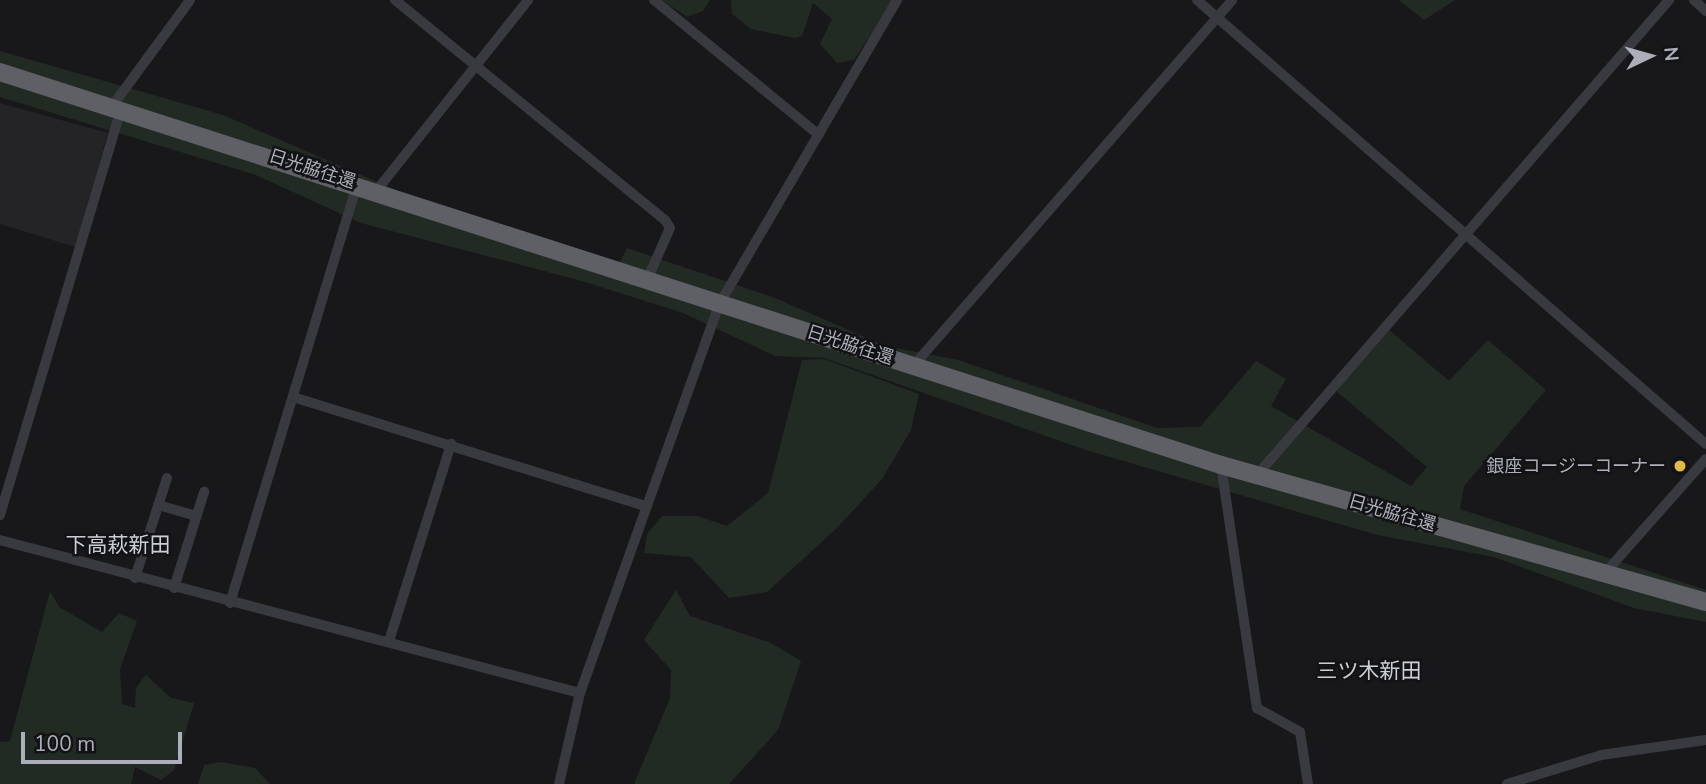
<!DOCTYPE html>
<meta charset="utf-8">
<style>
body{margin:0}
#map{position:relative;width:1706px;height:784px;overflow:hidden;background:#18181a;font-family:"Nunito Sans","Noto Sans JP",sans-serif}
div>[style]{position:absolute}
.built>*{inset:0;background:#242427}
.green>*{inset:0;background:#222a24}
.minor>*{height:10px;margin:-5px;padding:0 5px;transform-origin:5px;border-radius:5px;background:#393a3f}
.trunk>*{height:18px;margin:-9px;padding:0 9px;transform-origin:9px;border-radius:9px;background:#5e6066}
.dots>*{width:19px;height:19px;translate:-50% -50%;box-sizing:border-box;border:4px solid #131315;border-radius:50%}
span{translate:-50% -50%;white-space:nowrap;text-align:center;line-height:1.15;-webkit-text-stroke:5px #131315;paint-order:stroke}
.street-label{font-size:18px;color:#acafb9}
.poi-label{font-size:18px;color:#acafb9}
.right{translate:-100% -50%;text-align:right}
.quarter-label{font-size:21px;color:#ccced5}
.north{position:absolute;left:1615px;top:21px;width:70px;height:70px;-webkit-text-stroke:5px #131315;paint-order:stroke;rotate:85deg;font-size:19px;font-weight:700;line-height:28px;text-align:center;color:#acafb9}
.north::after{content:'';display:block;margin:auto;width:24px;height:32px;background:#acafb9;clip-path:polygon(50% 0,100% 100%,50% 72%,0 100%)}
.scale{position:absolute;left:21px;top:732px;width:161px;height:32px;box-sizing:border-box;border:4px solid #acafb9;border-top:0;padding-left:9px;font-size:21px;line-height:24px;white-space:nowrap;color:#acafb9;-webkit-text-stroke:5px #131315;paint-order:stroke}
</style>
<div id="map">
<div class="built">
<div style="clip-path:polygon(0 103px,108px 133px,75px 247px,0 224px)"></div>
</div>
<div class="green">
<div style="clip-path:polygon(662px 0,710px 0,703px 11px,687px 17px)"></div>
<div style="clip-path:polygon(731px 0,894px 0,854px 60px,837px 63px,820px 44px,832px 19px,813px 3px,802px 36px,795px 38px,751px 29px,732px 14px)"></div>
<div style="clip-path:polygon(1399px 0,1455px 0,1424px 20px)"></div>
<div style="clip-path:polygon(0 51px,223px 115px,449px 213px,618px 266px,627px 248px,775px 298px,885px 346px,958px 360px,1157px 428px,1200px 427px,1256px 361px,1286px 379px,1271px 406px,1411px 486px,1427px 467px,1335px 390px,1388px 329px,1449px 381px,1488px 340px,1546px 390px,1464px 486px,1460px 509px,1706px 590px,1706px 622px,1634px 608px,1494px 557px,1377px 535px,1086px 450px,824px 358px,775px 356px,683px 313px,582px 281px,361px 223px,256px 175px,0 97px)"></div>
<div style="clip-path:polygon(824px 359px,919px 394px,911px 430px,882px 479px,838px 527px,767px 592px,729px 598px,691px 557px,644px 553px,647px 534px,662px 516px,697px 516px,727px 526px,768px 493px,802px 360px)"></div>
<div style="clip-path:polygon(676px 590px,690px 616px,771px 643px,801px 661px,778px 730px,729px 784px,634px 784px,670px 698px,671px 670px,644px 640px)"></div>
<div style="clip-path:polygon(50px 591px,59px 607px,102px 632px,119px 613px,137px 621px,120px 669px,122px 704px,135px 708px,136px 688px,146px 675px,171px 698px,194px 703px,174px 770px,161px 780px,135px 767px,131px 784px,0 784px,0 742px,10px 741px)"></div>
<div style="clip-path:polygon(221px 762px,255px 768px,270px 784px,198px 784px,204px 765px)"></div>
</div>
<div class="minor">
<div style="left:395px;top:0;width:348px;rotate:39.2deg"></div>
<div style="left:665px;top:220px;width:9px;rotate:58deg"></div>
<div style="left:670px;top:228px;width:57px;rotate:113.9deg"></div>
<div style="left:654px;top:0;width:213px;rotate:39.3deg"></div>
<div style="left:1197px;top:0;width:675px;rotate:41.1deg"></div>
<div style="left:1694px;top:0;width:16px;rotate:43deg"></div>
<div style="left:113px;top:105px;width:130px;rotate:-53.7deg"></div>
<div style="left:377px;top:190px;width:243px;rotate:-51.5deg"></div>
<div style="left:914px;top:365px;width:484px;rotate:-48.9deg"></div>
<div style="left:293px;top:397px;width:369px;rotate:17.2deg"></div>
<div style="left:1221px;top:465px;width:246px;rotate:81.6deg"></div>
<div style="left:1257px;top:708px;width:49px;rotate:29.2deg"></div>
<div style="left:1300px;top:732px;width:53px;rotate:81.3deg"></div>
<div style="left:1257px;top:475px;width:629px;rotate:-49.06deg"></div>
<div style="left:158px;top:505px;width:40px;rotate:16deg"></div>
<div style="left:0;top:515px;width:426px;rotate:-73.4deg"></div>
<div style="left:0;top:540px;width:600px;rotate:14.78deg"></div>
<div style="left:1605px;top:573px;width:152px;rotate:-48.5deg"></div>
<div style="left:135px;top:578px;width:105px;rotate:-72.3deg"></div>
<div style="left:174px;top:588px;width:101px;rotate:-72.6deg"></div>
<div style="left:230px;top:603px;width:438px;rotate:-73.1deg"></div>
<div style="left:389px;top:641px;width:207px;rotate:-72.5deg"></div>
<div style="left:559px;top:784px;width:93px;rotate:-77deg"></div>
<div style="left:580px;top:693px;width:414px;rotate:-70.3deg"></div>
<div style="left:720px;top:303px;width:351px;rotate:-59.7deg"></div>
<div style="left:1507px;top:784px;width:98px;rotate:-17.1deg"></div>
<div style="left:1601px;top:755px;width:106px;rotate:-8.1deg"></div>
</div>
<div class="trunk">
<div style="left:0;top:72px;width:1283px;rotate:17.84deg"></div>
<div style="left:1221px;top:465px;width:504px;rotate:15.77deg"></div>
</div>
<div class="dots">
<div style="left:1680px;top:466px;background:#e4b847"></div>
</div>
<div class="street-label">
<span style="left:312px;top:169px;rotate:18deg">日光脇往還</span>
<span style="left:850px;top:345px;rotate:18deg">日光脇往還</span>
<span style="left:1392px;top:513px;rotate:16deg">日光脇往還</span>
</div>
<div class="poi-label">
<span class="right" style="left:1666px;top:466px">銀座コージーコーナー</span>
</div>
<div class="quarter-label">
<span style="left:118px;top:545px">下高萩新田</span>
<span style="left:1369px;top:671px">三ツ木新田</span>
</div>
<div class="north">N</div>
<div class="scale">100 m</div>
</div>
